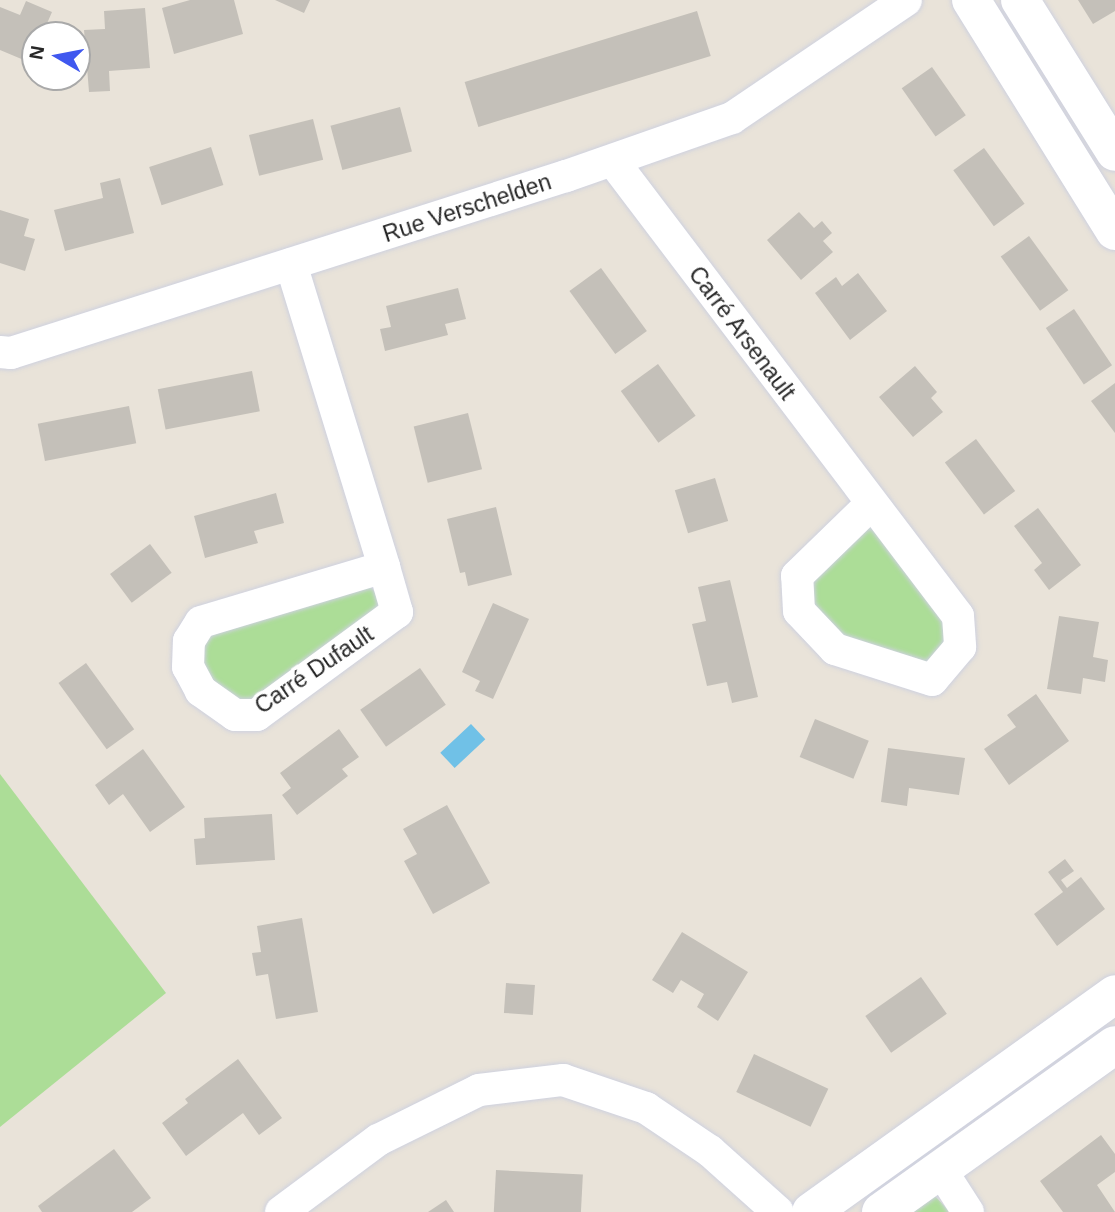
<!DOCTYPE html>
<meta charset="utf-8">
<style>
body{margin:0}
#map{position:relative;width:1115px;height:1212px;overflow:hidden;background:#e9e3d9;font-family:Helvetica,sans-serif}
div>[style]{position:absolute}
.green>*{inset:0;background:#acdd97}
.water>*{inset:0;background:#70c1e7;transform-origin:0 0}
.building>*{inset:0;background:#c4c0b9;transform-origin:0 0}
.roads{filter:drop-shadow(0 0 2px #ced1df) drop-shadow(0 0 2px #ced1df)}
.minor>*{height:32px;margin:-16px;padding:0 16px;transform-origin:16px;border-radius:16px;background:#fff}
.tertiary>*{height:38px;margin:-19px;padding:0 19px;transform-origin:19px;border-radius:19px;background:#fff}
span{translate:-50% -50%;white-space:nowrap;text-align:center;line-height:1.15;-webkit-text-stroke:7px #fff;paint-order:stroke}
.street-label{font-size:23px;color:#272727}
.north{position:absolute;left:21px;top:21px;width:70px;height:70px;box-sizing:border-box;background:#fff;border:2px solid #a9a9a9;border-radius:50%;rotate:280deg;font-size:19px;font-weight:700;line-height:28px;text-align:center;color:#272727}
.north::after{content:'';display:block;margin:auto;width:24px;height:32px;background:#4058ef;clip-path:polygon(50% 0,100% 100%,50% 72%,0 100%)}
</style>
<div id="map">
<div class="green">
<div style="clip-path:polygon(871px 519px,951px 621px,951px 644px,932px 670px,843px 642px,811px 608px,813px 578px)"></div>
<div style="clip-path:polygon(368px 582px,378px 597px,378px 612px,254px 707px,209px 685px,201px 663px,201px 639px)"></div>
<div style="clip-path:polygon(0 774px,166px 993px,0 1127px)"></div>
<div style="clip-path:polygon(935px 1196px,950px 1212px,907px 1212px)"></div>
</div>
<div class="water">
<div style="left:471px;top:724px;width:21px;height:42px;rotate:47deg"></div>
</div>
<div class="building">
<div style="clip-path:polygon(190px 0,234px 0,243px 34px,174px 54px,162px 8px)"></div>
<div style="clip-path:polygon(275px 0,310px 0,304px 13px)"></div>
<div style="clip-path:polygon(1078px 0,1115px 0,1115px 11px,1093px 24px)"></div>
<div style="clip-path:polygon(26px 1px,52px 12px,42px 35px,35px 35px,31px 63px,0 50px,0 7px,20px 15px)"></div>
<div style="clip-path:polygon(145px 8px,150px 68px,109px 71px,110px 91px,89px 92px,84px 30px,105px 29px,104px 11px)"></div>
<div style="left:697px;top:11px;width:47px;height:243px;rotate:73deg"></div>
<div style="left:932px;top:67px;width:59px;height:37px;rotate:55deg"></div>
<div style="left:400px;top:107px;width:46px;height:72px;rotate:75deg"></div>
<div style="left:313px;top:119px;width:42px;height:66px;rotate:76deg"></div>
<div style="left:211px;top:147px;width:40px;height:65px;rotate:72deg"></div>
<div style="left:984px;top:148px;width:69px;height:38px;rotate:54deg"></div>
<div style="clip-path:polygon(120px 178px,134px 233px,65px 251px,54px 210px,103px 198px,100px 183px)"></div>
<div style="clip-path:polygon(0 210px,29px 219px,24px 236px,35px 239px,25px 271px,0 263px)"></div>
<div style="clip-path:polygon(799px 212px,814px 228px,822px 221px,832px 233px,823px 241px,833px 252px,801px 280px,767px 240px)"></div>
<div style="left:1029px;top:236px;width:67px;height:35px;rotate:54deg"></div>
<div style="left:601px;top:268px;width:78px;height:39px;rotate:54deg"></div>
<div style="clip-path:polygon(858px 273px,887px 311px,850px 340px,815px 293px,836px 277px,842px 286px)"></div>
<div style="clip-path:polygon(458px 288px,466px 319px,445px 324px,448px 335px,385px 351px,380px 329px,391px 327px,386px 306px)"></div>
<div style="left:1074px;top:309px;width:68px;height:34px;rotate:56deg"></div>
<div style="left:658px;top:364px;width:64px;height:46px;rotate:54deg"></div>
<div style="clip-path:polygon(915px 366px,937px 392px,931px 398px,943px 412px,913px 437px,879px 397px)"></div>
<div style="left:252px;top:371px;width:41px;height:96px;rotate:79deg"></div>
<div style="clip-path:polygon(1115px 383px,1115px 433px,1091px 401px)"></div>
<div style="left:129px;top:406px;width:38px;height:93px;rotate:79deg"></div>
<div style="left:468px;top:413px;width:58px;height:56px;rotate:76deg"></div>
<div style="left:976px;top:439px;width:65px;height:39px;rotate:53deg"></div>
<div style="left:715px;top:478px;width:45px;height:42px;rotate:73deg"></div>
<div style="clip-path:polygon(276px 493px,284px 523px,254px 531px,258px 543px,205px 558px,194px 516px)"></div>
<div style="clip-path:polygon(496px 507px,512px 575px,468px 586px,465px 572px,460px 573px,447px 519px)"></div>
<div style="clip-path:polygon(1038px 508px,1081px 565px,1049px 590px,1034px 570px,1042px 563px,1014px 526px)"></div>
<div style="left:150px;top:544px;width:36px;height:50px;rotate:53deg"></div>
<div style="clip-path:polygon(730px 580px,758px 697px,732px 703px,727px 682px,707px 686px,692px 624px,706px 621px,698px 587px)"></div>
<div style="clip-path:polygon(493px 603px,529px 619px,493px 699px,475px 691px,480px 681px,462px 672px)"></div>
<div style="clip-path:polygon(1059px 616px,1099px 622px,1093px 657px,1108px 660px,1105px 682px,1083px 678px,1081px 694px,1047px 689px)"></div>
<div style="left:86px;top:663px;width:82px;height:34px;rotate:54deg"></div>
<div style="left:420px;top:668px;width:45px;height:73px;rotate:55deg"></div>
<div style="clip-path:polygon(1036px 694px,1069px 741px,1009px 785px,984px 749px,1016px 727px,1007px 715px)"></div>
<div style="left:815px;top:719px;width:58px;height:41px;rotate:22deg"></div>
<div style="clip-path:polygon(339px 729px,359px 757px,342px 769px,348px 776px,297px 815px,282px 795px,291px 788px,280px 773px)"></div>
<div style="clip-path:polygon(888px 748px,965px 758px,959px 795px,909px 788px,907px 806px,881px 802px)"></div>
<div style="clip-path:polygon(143px 749px,185px 807px,150px 832px,123px 794px,109px 805px,95px 785px)"></div>
<div style="clip-path:polygon(447px 805px,490px 883px,433px 914px,404px 861px,417px 854px,403px 829px)"></div>
<div style="clip-path:polygon(272px 814px,275px 860px,196px 865px,194px 839px,205px 838px,204px 818px)"></div>
<div style="clip-path:polygon(1065px 859px,1074px 871px,1061px 880px,1067px 888px,1081px 877px,1105px 909px,1057px 946px,1034px 914px,1063px 892px,1048px 872px)"></div>
<div style="clip-path:polygon(302px 918px,318px 1012px,276px 1019px,268px 974px,256px 976px,252px 953px,261px 952px,257px 926px)"></div>
<div style="clip-path:polygon(682px 932px,748px 972px,718px 1021px,697px 1007px,704px 994px,681px 980px,673px 993px,652px 980px)"></div>
<div style="left:921px;top:977px;width:45px;height:68px;rotate:55deg"></div>
<div style="left:506px;top:983px;width:29px;height:30px;rotate:4deg"></div>
<div style="left:754px;top:1054px;width:82px;height:42px;rotate:25deg"></div>
<div style="clip-path:polygon(238px 1059px,282px 1118px,259px 1135px,243px 1113px,186px 1156px,162px 1123px,188px 1103px,185px 1099px)"></div>
<div style="clip-path:polygon(1101px 1135px,1115px 1154px,1115px 1172px,1097px 1185px,1115px 1212px,1063px 1212px,1040px 1181px)"></div>
<div style="clip-path:polygon(114px 1149px,151px 1198px,132px 1212px,42px 1212px,38px 1206px)"></div>
<div style="left:496px;top:1170px;width:87px;height:42px;rotate:3deg"></div>
<div style="clip-path:polygon(446px 1200px,454px 1212px,428px 1212px)"></div>
</div>
<div class="roads">
<div class="minor">
<div style="left:613px;top:161px;width:571px;rotate:52.83deg"></div>
<div style="left:958px;top:616px;width:31px;rotate:86deg"></div>
<div style="left:960px;top:647px;width:43px;rotate:130.3deg"></div>
<div style="left:932px;top:680px;width:102px;rotate:-162.3deg"></div>
<div style="left:835px;top:649px;width:52px;rotate:-133.5deg"></div>
<div style="left:799px;top:611px;width:35px;rotate:-93deg"></div>
<div style="left:797px;top:576px;width:103px;rotate:-44.2deg"></div>
<div style="left:291px;top:264px;width:317px;rotate:72.9deg"></div>
<div style="left:384px;top:567px;width:47px;rotate:73.9deg"></div>
<div style="left:397px;top:612px;width:174px;rotate:143.7deg"></div>
<div style="left:257px;top:715px;width:22px;rotate:180deg"></div>
<div style="left:235px;top:715px;width:42px;rotate:-144.8deg"></div>
<div style="left:201px;top:691px;width:27px;rotate:-118deg"></div>
<div style="left:188px;top:667px;width:26px;rotate:-88deg"></div>
<div style="left:189px;top:641px;width:22px;rotate:-58deg"></div>
<div style="left:201px;top:622px;width:191px;rotate:-16.7deg"></div>
<div style="left:0;top:352px;width:11px;rotate:5deg"></div>
<div style="left:11px;top:353px;width:583px;rotate:-17.69deg"></div>
<div style="left:566px;top:176px;width:176px;rotate:-19.3deg"></div>
<div style="left:732px;top:118px;width:210px;rotate:-34.1deg"></div>
<div style="left:941px;top:1170px;width:50px;rotate:57.3deg"></div>
<div style="left:281px;top:1212px;width:121px;rotate:-36.6deg"></div>
<div style="left:378px;top:1140px;width:113px;rotate:-26.3deg"></div>
<div style="left:479px;top:1090px;width:85px;rotate:-6.8deg"></div>
<div style="left:563px;top:1080px;width:88px;rotate:18.6deg"></div>
<div style="left:646px;top:1108px;width:77px;rotate:33.9deg"></div>
<div style="left:710px;top:1151px;width:91px;rotate:41.9deg"></div>
</div>
<div class="tertiary">
<div style="left:971px;top:0;width:272px;rotate:58.1deg"></div>
<div style="left:1020px;top:0;width:179px;rotate:58deg"></div>
<div style="left:811px;top:1212px;width:374px;rotate:-35.6deg"></div>
<div style="left:881px;top:1212px;width:287px;rotate:-35.5deg"></div>
</div>
</div>
<div class="street-label">
<span style="left:467px;top:208px;rotate:-18deg">Rue Verschelden</span>
<span style="left:742px;top:333px;rotate:53deg">Carré Arsenault</span>
<span style="left:314px;top:670px;rotate:-34deg">Carré Dufault</span>
</div>
<div class="north">N</div>
</div>
